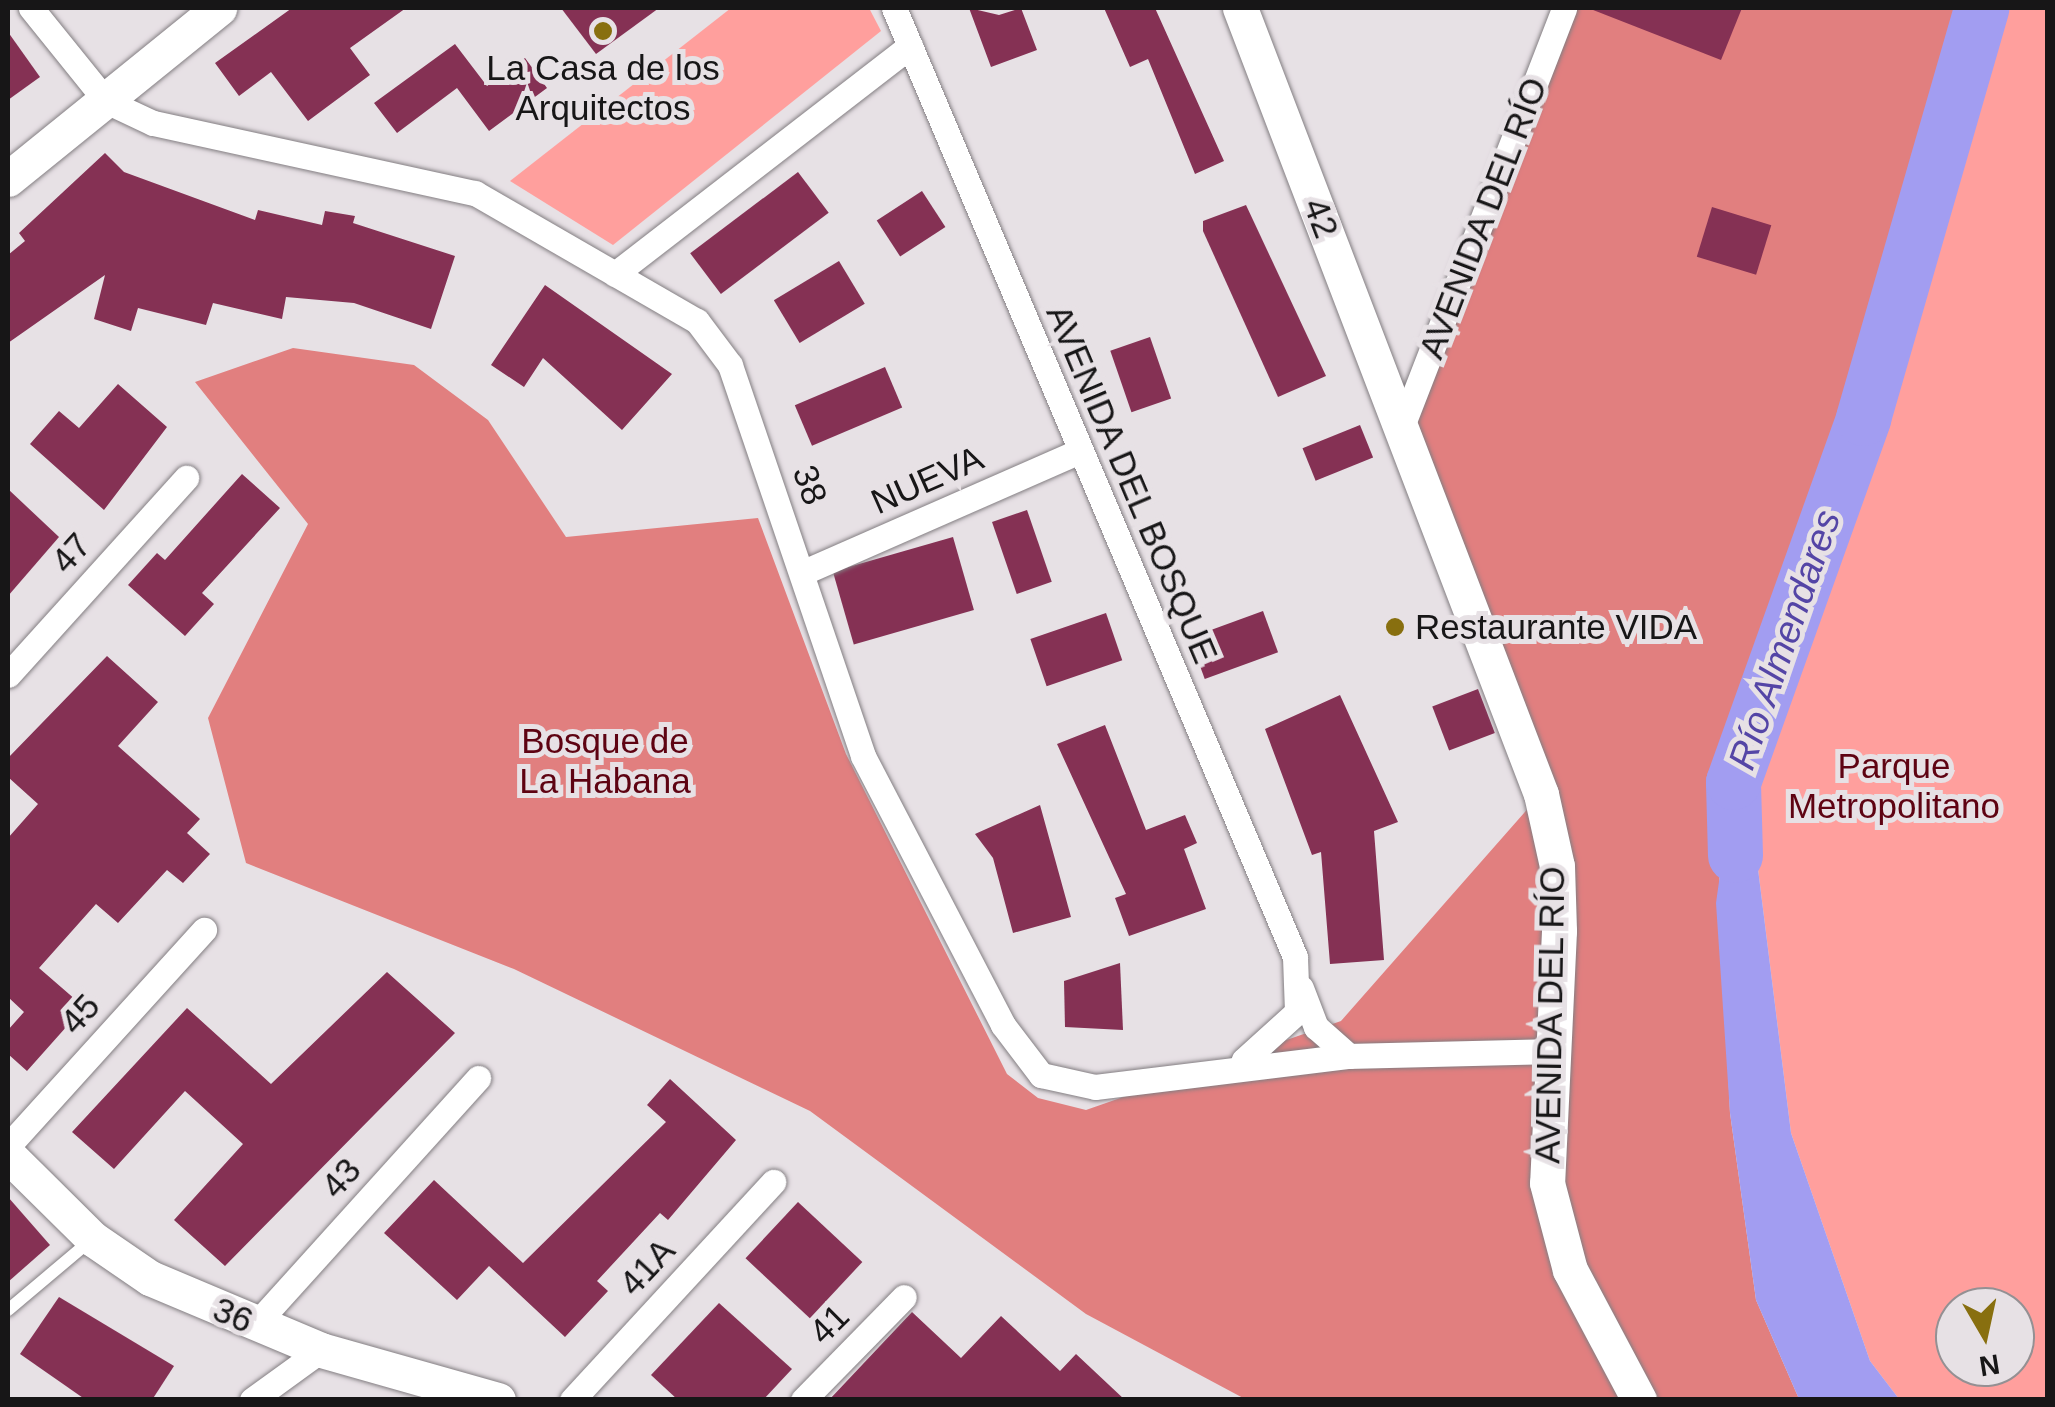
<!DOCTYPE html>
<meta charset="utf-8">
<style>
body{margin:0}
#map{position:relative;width:2055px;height:1407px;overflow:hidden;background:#e7e1e5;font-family:Arial,sans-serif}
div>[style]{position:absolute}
.green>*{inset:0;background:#ff9f9d}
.forest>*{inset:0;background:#e17f7f}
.water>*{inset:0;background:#a29df1}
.river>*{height:55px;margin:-27.5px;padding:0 27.5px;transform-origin:27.5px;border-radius:27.5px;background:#a29df1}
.building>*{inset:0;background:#853154;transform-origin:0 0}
.roads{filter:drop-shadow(0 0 2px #837e82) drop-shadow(0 0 2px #837e82)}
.lane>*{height:12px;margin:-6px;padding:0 6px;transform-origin:6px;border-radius:6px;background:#fff}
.street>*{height:25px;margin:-12.5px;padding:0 12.5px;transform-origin:12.5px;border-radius:12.5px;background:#fff}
.secondary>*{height:35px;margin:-17.5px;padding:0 17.5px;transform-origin:17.5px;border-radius:17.5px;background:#fff}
.dots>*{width:28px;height:28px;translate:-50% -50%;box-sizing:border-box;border:5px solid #e7e1e5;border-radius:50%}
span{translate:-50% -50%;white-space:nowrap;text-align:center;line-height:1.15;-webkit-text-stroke:10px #e7e1e5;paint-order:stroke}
.poi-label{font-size:35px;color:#171617}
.left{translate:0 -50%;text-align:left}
.street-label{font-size:35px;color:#171617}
.park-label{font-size:35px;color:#5e0312}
.water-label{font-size:38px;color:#5445a6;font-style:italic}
.frame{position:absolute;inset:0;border:10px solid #171617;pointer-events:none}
.north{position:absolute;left:1935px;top:1287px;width:100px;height:100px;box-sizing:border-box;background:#e7e1e5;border:2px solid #949093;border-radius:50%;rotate:171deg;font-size:28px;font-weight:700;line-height:40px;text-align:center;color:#171617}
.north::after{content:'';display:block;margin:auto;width:35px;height:45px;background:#886f0f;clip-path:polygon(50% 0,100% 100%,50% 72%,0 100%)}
</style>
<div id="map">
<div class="green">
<div style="clip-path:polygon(731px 8px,869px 8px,881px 31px,613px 245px,510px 181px)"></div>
<div style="clip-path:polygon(evenodd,1981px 8px,2047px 8px,2047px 1399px,1899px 1399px,1870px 1361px,1791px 1133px,1757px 861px,1733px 782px,1863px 418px,1981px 8px,1955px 1307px,2015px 1307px,2015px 1367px,1955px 1367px,1955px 1307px)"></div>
</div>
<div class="forest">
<div style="clip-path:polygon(1564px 8px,1981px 8px,1863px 418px,1733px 782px,1719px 867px,1730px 1113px,1756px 1300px,1799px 1399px,1245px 1399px,1086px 1314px,810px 1111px,514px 969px,246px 863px,208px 718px,308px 524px,195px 382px,293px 348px,414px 365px,488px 420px,566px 537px,758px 518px,846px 754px,1007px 1074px,1038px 1098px,1086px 1110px,1341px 1021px,1532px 804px,1401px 429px)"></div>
</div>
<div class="water">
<div style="clip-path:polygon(1733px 782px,1757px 861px,1791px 1133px,1870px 1361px,1899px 1399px,1799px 1399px,1756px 1300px,1730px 1113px,1716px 903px)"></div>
</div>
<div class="river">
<div style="left:1735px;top:855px;width:73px;rotate:-91.6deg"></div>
<div style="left:1733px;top:782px;width:387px;rotate:-70.3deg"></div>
<div style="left:1863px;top:418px;width:427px;rotate:-73.9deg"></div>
</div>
<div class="building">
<div style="clip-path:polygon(292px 8px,406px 8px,350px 48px,370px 75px,308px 121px,271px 72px,239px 96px,215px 63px)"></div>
<div style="clip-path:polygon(561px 8px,659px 8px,596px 54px)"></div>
<div style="clip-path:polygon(969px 8px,999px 15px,1021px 8px,1037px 50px,991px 67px)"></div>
<div style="clip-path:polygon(1104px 8px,1155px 8px,1224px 161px,1195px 174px,1148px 59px,1130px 67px)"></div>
<div style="clip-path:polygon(1588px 8px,1742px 8px,1721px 60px)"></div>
<div style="clip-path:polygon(8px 32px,40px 77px,8px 100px)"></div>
<div style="clip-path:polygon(455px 44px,487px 86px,525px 58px,547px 88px,489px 131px,457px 88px,397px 133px,374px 103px)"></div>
<div style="clip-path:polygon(105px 153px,124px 172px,255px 220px,258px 210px,322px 225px,325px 211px,355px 216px,353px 223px,455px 256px,431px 329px,354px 303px,286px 297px,282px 319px,213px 303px,206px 325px,138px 308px,131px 331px,94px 319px,105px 275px,8px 343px,8px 255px,25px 241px,19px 233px)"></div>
<div style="left:798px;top:172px;width:51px;height:135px;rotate:53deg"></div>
<div style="left:922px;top:191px;width:43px;height:54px;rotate:57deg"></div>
<div style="clip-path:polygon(1246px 205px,1326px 376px,1278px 397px,1203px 231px,1203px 221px)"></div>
<div style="left:1712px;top:207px;width:62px;height:52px;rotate:17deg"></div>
<div style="left:839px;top:261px;width:50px;height:76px;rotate:59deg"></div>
<div style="clip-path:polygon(545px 285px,672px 374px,622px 430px,543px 358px,524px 387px,491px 365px)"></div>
<div style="left:1150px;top:337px;width:65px;height:42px;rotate:71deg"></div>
<div style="left:885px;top:367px;width:44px;height:98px;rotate:67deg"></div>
<div style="clip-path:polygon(118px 384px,167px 427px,104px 510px,30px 444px,59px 411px,79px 428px)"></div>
<div style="left:1360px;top:425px;width:35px;height:62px;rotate:68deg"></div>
<div style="clip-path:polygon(242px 474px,280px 508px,202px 593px,214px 604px,185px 636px,128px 585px,157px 553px,165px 560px)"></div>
<div style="clip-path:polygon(8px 489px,59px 537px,8px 596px)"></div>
<div style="left:1027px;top:510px;width:76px;height:37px;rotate:71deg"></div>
<div style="left:953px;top:537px;width:76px;height:125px;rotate:74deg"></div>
<div style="left:1263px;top:611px;width:44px;height:78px;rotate:70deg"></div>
<div style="left:1106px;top:613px;width:50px;height:80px;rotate:71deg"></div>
<div style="clip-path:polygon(107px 656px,158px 702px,118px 746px,200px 819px,187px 833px,210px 854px,183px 883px,167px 870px,118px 923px,96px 904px,39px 968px,84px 1007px,27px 1071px,8px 1054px,8px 1030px,24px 1012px,8px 997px,8px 838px,38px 804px,8px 777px,8px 758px)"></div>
<div style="left:1478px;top:689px;width:47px;height:49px;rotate:69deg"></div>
<div style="clip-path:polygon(1340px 695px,1398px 822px,1374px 831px,1384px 960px,1330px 964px,1321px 852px,1312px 855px,1265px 729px)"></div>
<div style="clip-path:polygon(1105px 725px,1146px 830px,1185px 815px,1197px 843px,1184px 849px,1206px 909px,1129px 936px,1115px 898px,1126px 894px,1057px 744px)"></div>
<div style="clip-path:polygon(1040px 805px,1071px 917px,1013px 933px,993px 858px,975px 834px)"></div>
<div style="clip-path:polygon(1120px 963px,1123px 1030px,1065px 1027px,1064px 981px)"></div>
<div style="clip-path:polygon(387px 972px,455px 1033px,225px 1266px,174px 1220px,243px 1144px,185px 1091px,114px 1169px,72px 1132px,187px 1008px,271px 1084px)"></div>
<div style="clip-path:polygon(670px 1079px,736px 1140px,668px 1220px,660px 1213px,597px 1281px,608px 1291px,565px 1337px,489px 1266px,457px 1300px,384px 1233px,434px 1180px,523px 1263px,666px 1122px,647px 1105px)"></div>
<div style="clip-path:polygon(8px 1197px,50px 1245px,8px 1282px)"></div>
<div style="left:798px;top:1202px;width:88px;height:77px;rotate:43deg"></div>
<div style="clip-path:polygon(59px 1297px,174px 1366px,152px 1400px,86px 1400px,20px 1354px)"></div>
<div style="clip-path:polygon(719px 1303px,792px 1369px,763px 1400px,678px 1400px,651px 1375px)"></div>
<div style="clip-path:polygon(912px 1312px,961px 1358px,1001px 1316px,1060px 1371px,1076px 1354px,1125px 1400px,829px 1400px)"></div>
</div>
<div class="roads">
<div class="lane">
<div style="left:8px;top:1310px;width:107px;rotate:-40.1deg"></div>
</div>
<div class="street">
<div style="left:31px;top:8px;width:119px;rotate:51.1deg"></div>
<div style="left:106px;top:101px;width:52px;rotate:25.1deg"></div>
<div style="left:153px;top:123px;width:330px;rotate:12.3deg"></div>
<div style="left:475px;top:193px;width:256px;rotate:30deg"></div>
<div style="left:697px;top:321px;width:55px;rotate:53.1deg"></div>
<div style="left:730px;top:365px;width:413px;rotate:71.2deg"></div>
<div style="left:863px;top:756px;width:303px;rotate:62.5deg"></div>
<div style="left:1003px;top:1025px;width:63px;rotate:52.8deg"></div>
<div style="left:1041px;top:1075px;width:55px;rotate:12.5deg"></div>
<div style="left:1095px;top:1087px;width:256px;rotate:-7deg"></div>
<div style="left:894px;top:8px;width:1030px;rotate:67.09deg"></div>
<div style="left:1295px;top:957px;width:55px;rotate:87.9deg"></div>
<div style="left:1297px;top:1012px;width:72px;rotate:137.8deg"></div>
<div style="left:615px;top:274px;width:373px;rotate:-37.7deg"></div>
<div style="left:1401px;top:429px;width:451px;rotate:-68.8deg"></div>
<div style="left:804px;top:572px;width:301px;rotate:-23.7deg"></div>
<div style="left:8px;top:675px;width:266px;rotate:-47.9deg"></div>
<div style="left:1301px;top:988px;width:42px;rotate:69deg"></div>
<div style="left:1316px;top:1027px;width:44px;rotate:41.3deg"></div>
<div style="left:1349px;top:1056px;width:205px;rotate:-1.4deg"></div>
<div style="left:8px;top:1146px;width:292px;rotate:-47.8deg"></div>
<div style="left:255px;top:1325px;width:333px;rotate:-47.9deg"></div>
<div style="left:252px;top:1400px;width:85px;rotate:-35.9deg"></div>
<div style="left:572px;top:1400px;width:297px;rotate:-47.3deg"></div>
<div style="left:803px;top:1400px;width:144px;rotate:-45.6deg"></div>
</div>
<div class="secondary">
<div style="left:1240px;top:8px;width:842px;rotate:69.05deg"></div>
<div style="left:1541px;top:794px;width:74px;rotate:77.5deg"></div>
<div style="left:1557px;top:866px;width:65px;rotate:88.2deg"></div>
<div style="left:1559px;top:931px;width:252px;rotate:92.7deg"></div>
<div style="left:1547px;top:1183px;width:90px;rotate:75.2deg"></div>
<div style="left:1570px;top:1270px;width:147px;rotate:62deg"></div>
<div style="left:8px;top:179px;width:272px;rotate:-39deg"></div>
<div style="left:8px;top:1155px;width:120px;rotate:44.7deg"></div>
<div style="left:93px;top:1239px;width:69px;rotate:34.4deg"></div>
<div style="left:150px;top:1278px;width:186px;rotate:22.8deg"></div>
<div style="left:321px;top:1350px;width:184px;rotate:15.8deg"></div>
</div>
</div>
<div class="dots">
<div style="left:603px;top:31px;background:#886f0f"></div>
<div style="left:1395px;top:627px;background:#886f0f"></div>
</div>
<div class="poi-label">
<span style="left:603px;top:88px">La Casa de los<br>Arquitectos</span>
<span class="left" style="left:1415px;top:627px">Restaurante VIDA</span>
</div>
<div class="street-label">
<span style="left:1321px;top:218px;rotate:69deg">42</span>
<span style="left:1483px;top:218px;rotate:-69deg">AVENIDA DEL RÍO</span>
<span style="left:927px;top:480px;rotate:-24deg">NUEVA</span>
<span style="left:1132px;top:484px;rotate:67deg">AVENIDA DEL BOSQUE</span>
<span style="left:810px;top:485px;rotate:70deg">38</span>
<span style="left:71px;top:553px;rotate:-48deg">47</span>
<span style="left:80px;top:1014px;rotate:-48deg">45</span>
<span style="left:1550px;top:1015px;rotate:-89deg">AVENIDA DEL RÍO</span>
<span style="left:341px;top:1178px;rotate:-48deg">43</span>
<span style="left:647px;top:1267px;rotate:-47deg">41A</span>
<span style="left:233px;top:1315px;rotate:23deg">36</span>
<span style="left:829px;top:1324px;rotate:-45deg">41</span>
</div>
<div class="park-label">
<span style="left:605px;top:761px">Bosque de<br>La Habana</span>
<span style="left:1894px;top:786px">Parque<br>Metropolitano</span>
</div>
<div class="water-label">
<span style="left:1785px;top:640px;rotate:-71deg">Río Almendares</span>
</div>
<div class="frame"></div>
<div class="north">N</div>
</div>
